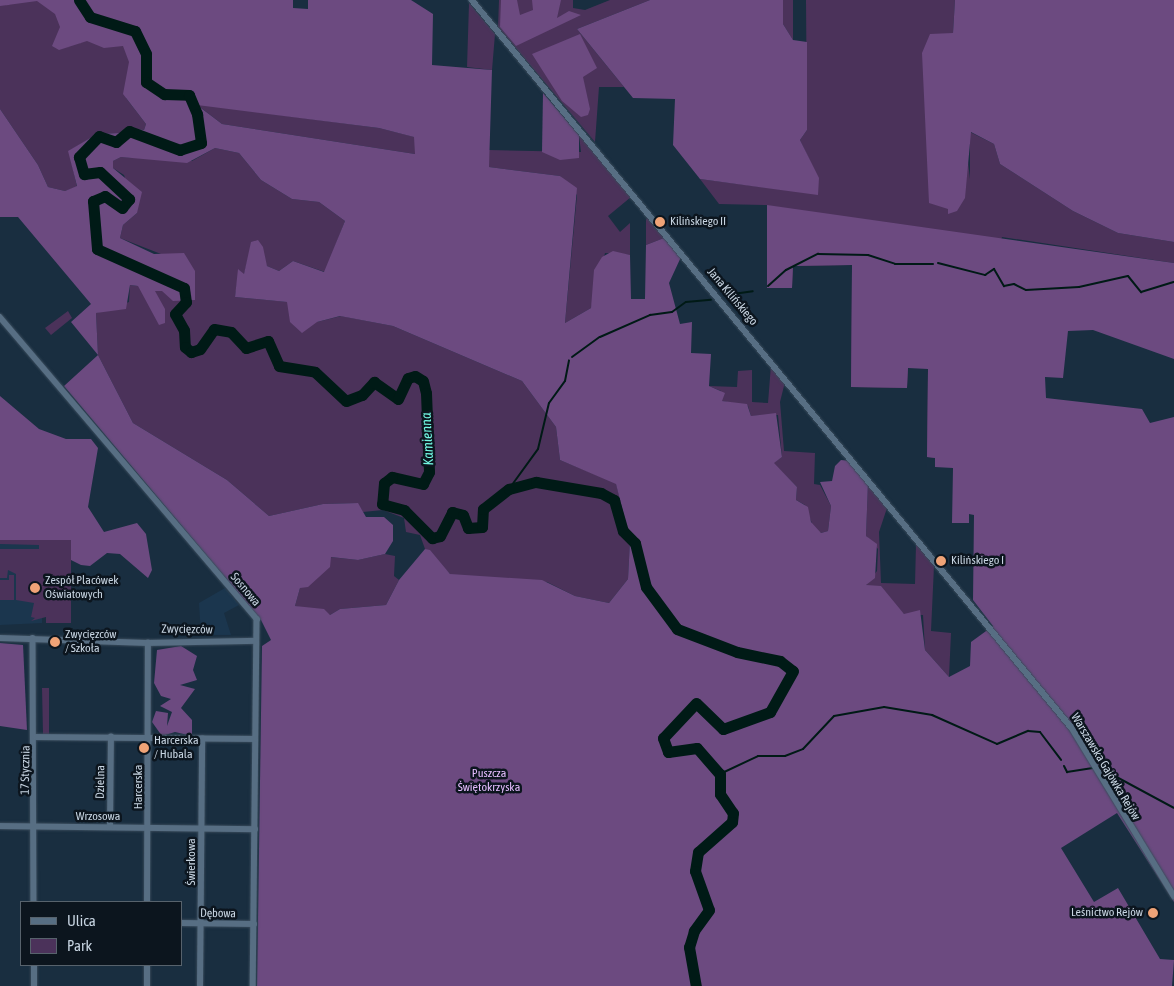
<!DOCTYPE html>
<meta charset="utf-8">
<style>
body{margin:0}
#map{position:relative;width:1174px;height:986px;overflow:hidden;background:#192e40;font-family:"Asap Condensed",sans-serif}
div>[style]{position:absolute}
.built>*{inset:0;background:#1b364e}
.green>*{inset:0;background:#4b325a}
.forest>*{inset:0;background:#6c4a80}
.stream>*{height:2px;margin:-1px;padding:0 1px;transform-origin:1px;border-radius:1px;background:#001a16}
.river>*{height:11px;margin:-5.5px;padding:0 5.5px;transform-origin:5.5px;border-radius:5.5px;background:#001a16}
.roads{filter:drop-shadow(0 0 1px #394b5b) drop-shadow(0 0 1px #394b5b)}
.minor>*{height:5.5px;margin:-2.75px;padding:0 2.75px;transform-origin:2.75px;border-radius:2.75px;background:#576e83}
.dots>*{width:14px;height:14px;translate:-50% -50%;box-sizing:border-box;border:2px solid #0c151e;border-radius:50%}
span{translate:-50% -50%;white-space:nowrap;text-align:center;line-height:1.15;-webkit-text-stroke:5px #0c151e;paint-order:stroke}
.poi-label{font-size:12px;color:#c8d5e2}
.left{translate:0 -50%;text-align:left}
.right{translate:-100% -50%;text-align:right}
.street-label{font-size:12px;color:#c8d5e2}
.park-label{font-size:12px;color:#e4bcfd}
.water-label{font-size:14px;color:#72f8e3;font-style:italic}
.legend{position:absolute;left:20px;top:901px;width:162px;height:65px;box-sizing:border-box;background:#0c151e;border:1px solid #57626c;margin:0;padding:6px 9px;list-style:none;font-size:15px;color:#c8d5e2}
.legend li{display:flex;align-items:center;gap:10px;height:25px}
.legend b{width:25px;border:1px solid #57626c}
</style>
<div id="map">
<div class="built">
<div style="clip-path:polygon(0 540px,71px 540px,71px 623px,49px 617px,42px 617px,42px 623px,0 625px)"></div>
<div style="clip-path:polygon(225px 588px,239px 605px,224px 613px,231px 635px,201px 635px,199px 603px)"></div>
</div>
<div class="green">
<div style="clip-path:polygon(0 0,102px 0,140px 45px,126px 98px,146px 124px,144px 130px,128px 128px,119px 133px,97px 134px,69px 151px,77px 187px,65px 191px,48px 187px,38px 165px,0 109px)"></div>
<div style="clip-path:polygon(499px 0,573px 0,573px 8px,585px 10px,610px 0,650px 0,577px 29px,624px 87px,599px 87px,595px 142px,498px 27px)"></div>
<div style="clip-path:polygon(783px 0,793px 0,793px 40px,783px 24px)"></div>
<div style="clip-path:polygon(806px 0,955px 0,953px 33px,970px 179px,970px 132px,994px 144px,1000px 164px,1073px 211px,1118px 233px,1174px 242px,1174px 263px,1002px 237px,935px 467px,935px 458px,927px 457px,928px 368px,908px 368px,907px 388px,851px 387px,852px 265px,793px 266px,792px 288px,767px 288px,767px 205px,719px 204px,700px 179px,818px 194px,818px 178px,800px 140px,807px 130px)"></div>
<div style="clip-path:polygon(469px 3px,495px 34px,492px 70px,467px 67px)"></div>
<div style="clip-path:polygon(196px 104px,379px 128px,415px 137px,415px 154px,222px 124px)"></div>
<div style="clip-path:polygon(579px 135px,631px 197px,608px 216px,620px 232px,630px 223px,630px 255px,605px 253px,591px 308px,565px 323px,577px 195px,560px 176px,489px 167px,489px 150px,581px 152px)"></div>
<div style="clip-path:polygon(215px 148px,239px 153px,261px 180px,292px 199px,319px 202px,345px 221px,325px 272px,293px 261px,279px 271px,267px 266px,252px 242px,244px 275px,239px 270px,235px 297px,288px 302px,317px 322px,341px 316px,393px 326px,522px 381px,556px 427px,560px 460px,616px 483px,630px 540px,628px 579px,609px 603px,575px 596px,547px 582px,451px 575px,425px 549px,420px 535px,406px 532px,404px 518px,383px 510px,363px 512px,357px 503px,323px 504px,269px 516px,227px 480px,133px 423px,98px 355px,96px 313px,129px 302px,130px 285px,137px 286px,161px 254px,120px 238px,123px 225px,137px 213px,124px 175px,113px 168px,113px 161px,121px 157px,192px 161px)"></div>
<div style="clip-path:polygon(647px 218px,664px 238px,646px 245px,646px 220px)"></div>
<div style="clip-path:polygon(68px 311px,72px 318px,51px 335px,45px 328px)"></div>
<div style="clip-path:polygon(771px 365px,785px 382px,780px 402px,784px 451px,815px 453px,814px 484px,820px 485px,831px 506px,828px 531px,821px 533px,814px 529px,805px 505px,796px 500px,797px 487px,773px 463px,782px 457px,778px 415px,751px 416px,748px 406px,722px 401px,721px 391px,709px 386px,737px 387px,738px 371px,752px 370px,752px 402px,768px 403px)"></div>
<div style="clip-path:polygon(868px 483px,887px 508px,879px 532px,881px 583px,915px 584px,916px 544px,934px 566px,931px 631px,951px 633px,949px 677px,925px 650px,923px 615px,904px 614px,866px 585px,877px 571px,878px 549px,866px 536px)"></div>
<div style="clip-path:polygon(0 540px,71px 540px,71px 623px,46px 623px,46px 617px,31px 621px,35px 618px,31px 617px,34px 603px,16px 600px,16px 574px,8px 570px,7px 578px,0 578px,0 549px,39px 549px,39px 545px,0 544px)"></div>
<div style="clip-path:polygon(385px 554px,395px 556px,394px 576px,399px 580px,386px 605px,340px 609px,330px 615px,295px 606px,300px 588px,330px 557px,358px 560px)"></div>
<div style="clip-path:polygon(9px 575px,14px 575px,14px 600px,0 600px,0 580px,9px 580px)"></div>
<div style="clip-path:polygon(42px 688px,49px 688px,49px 734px,77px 735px,43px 734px)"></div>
</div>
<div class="forest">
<div style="clip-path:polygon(evenodd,0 0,293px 0,293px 8px,308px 9px,308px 0,411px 0,433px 14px,432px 65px,492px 70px,489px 167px,560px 176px,577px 188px,565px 323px,591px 308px,594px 270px,602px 257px,613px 251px,630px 255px,631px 299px,645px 299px,646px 245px,664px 238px,681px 257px,669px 283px,680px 324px,692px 322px,691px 353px,711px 354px,709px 386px,725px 393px,722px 401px,747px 404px,751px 416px,776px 413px,782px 457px,774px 463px,797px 487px,796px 500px,808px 507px,811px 522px,821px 533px,828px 531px,831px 506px,820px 482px,832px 481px,835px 466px,841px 460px,851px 461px,868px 483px,866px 536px,877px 544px,875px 578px,866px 585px,881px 586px,904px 614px,920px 610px,925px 650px,949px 677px,970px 666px,971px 642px,993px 626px,973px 600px,974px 515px,969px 514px,969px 523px,952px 523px,953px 468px,935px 467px,935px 458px,927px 457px,928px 369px,908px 368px,907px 388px,851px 387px,852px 265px,793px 266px,792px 288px,767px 288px,767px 205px,1174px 263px,1174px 359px,1093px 330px,1068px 331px,1063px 378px,1045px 377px,1046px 398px,1142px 409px,1150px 423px,1174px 417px,1174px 902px,1117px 813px,1061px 848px,1094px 902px,1118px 888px,1160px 959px,1174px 960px,1172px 986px,257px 986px,262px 646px,271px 640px,261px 620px,64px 386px,98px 355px,71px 322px,91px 304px,18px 217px,0 217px,0 109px,38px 165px,48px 187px,65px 191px,77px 186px,68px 151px,97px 134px,119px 133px,128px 128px,144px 130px,146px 124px,123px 94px,129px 62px,123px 46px,104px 48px,87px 41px,59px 50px,52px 46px,60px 27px,55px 14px,37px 1px,0 6px,0 0,197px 105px,379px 128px,414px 137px,415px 154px,222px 124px,197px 105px,0 0,215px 148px,239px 153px,261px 180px,292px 199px,319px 202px,345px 221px,324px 272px,293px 261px,279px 271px,267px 266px,263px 247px,258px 240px,251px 242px,244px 274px,238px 269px,235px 297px,287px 302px,290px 322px,302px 333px,317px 322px,340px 316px,393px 326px,522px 381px,556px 427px,560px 460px,616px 484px,630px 540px,628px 579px,609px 603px,575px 596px,542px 580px,450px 574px,430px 550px,425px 549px,399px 580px,386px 605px,340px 609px,330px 615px,324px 609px,295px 606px,300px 588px,308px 587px,330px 567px,331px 557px,358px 560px,385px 554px,393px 541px,393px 525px,384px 517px,366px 517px,358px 503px,323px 504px,269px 516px,227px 480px,133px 423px,98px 355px,96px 313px,126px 309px,130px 285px,138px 286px,159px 325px,165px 323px,165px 309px,155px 291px,162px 291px,173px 301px,195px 300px,195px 271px,184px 253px,154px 254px,120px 238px,123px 225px,137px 213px,142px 192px,113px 168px,113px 161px,121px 157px,187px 163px,215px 148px)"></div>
<div style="clip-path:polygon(501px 0,517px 0,520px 15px,533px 10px,532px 0,561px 0,557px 18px,569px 11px,581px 15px,516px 46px,500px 27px)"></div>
<div style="clip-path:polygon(650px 0,783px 0,783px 24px,793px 40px,807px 42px,807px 130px,800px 140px,819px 178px,818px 195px,700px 179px,673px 145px,675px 99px,633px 98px,577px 29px)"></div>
<div style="clip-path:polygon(955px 0,1174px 0,1174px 242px,1118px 233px,1073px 211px,1000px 164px,994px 144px,971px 132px,965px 198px,957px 211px,948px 214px,948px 209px,929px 203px,922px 53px,930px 34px,953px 33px)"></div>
<div style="clip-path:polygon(580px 34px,597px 68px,583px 77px,590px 109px,588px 115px,581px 117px,562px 101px,532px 54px)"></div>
<div style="clip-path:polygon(543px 93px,579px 135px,579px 158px,560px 160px,542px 152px)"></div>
<div style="clip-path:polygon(0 396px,39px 429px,66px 439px,91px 439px,98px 448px,88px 507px,104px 532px,137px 523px,146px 534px,152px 570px,148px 578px,120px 554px,107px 553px,90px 566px,81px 565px,71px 560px,71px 540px,0 540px)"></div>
<div style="clip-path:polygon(0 643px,23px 645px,27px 730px,0 726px)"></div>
<div style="clip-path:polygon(181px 646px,197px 656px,193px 670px,197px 680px,180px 685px,195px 689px,181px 708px,192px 720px,192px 736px,175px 732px,162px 736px,152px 722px,156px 711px,168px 713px,167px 726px,172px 712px,160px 706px,171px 699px,161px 696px,154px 683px,157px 650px)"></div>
</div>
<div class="stream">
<div style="left:938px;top:263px;width:49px;rotate:14.3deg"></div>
<div style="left:985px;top:275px;width:11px;rotate:-34deg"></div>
<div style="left:994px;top:269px;width:20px;rotate:60deg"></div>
<div style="left:1004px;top:286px;width:10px;rotate:-11deg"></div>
<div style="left:1014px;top:284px;width:13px;rotate:27deg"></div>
<div style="left:1026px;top:290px;width:53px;rotate:-3.2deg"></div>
<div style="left:1079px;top:287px;width:50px;rotate:-12.7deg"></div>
<div style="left:1128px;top:276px;width:21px;rotate:51deg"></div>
<div style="left:1141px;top:292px;width:34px;rotate:-17deg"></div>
<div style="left:768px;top:286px;width:24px;rotate:-42deg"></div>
<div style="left:786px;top:270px;width:36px;rotate:-27deg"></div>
<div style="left:818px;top:254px;width:50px;rotate:1.1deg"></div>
<div style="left:868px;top:255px;width:28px;rotate:18deg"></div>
<div style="left:895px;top:264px;width:38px"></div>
<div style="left:726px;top:295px;width:27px;rotate:-8deg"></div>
<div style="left:572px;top:357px;width:34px;rotate:-36deg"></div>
<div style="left:600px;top:337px;width:55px;rotate:-23.7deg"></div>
<div style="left:650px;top:315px;width:22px;rotate:-8deg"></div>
<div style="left:672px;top:312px;width:17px;rotate:-36deg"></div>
<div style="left:686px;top:302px;width:25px;rotate:-5deg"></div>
<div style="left:509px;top:489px;width:49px;rotate:-54.1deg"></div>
<div style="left:538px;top:449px;width:47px;rotate:-76.6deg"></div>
<div style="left:549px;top:403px;width:27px;rotate:-54deg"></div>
<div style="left:565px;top:381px;width:21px;rotate:-79deg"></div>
<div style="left:1064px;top:766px;width:7px;rotate:63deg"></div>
<div style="left:1067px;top:772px;width:26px;rotate:-9deg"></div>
<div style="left:1098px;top:767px;width:86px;rotate:28.3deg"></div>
<div style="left:720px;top:774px;width:42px;rotate:-25.3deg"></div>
<div style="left:758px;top:756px;width:27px"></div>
<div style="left:785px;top:756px;width:19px;rotate:-21deg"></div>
<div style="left:803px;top:749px;width:45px;rotate:-46.8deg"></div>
<div style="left:834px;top:716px;width:51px;rotate:-10.2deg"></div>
<div style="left:884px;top:707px;width:49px;rotate:9.5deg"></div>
<div style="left:932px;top:715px;width:71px;rotate:24deg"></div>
<div style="left:997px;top:744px;width:34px;rotate:-23deg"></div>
<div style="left:1028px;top:731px;width:12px;rotate:5deg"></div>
<div style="left:1040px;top:732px;width:35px;rotate:53deg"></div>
</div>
<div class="river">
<div style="left:79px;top:0;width:20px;rotate:57deg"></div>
<div style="left:90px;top:17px;width:47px;rotate:17.3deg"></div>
<div style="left:135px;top:31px;width:25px;rotate:64deg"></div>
<div style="left:146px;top:54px;width:28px;rotate:90deg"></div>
<div style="left:146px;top:82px;width:22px;rotate:34deg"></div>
<div style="left:164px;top:94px;width:25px;rotate:2deg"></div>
<div style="left:189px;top:95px;width:21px;rotate:67deg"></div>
<div style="left:197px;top:114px;width:29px;rotate:82deg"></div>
<div style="left:201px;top:143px;width:22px;rotate:162deg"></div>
<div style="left:180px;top:150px;width:54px;rotate:-159.6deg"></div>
<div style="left:129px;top:131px;width:17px;rotate:140deg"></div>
<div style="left:116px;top:142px;width:18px;rotate:-161deg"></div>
<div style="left:99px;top:136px;width:29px;rotate:134deg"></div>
<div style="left:79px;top:157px;width:18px;rotate:74deg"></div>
<div style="left:84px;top:174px;width:16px;rotate:-7deg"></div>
<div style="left:100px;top:172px;width:40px;rotate:43deg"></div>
<div style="left:129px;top:199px;width:11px;rotate:128deg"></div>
<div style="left:122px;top:208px;width:21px;rotate:-145deg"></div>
<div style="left:105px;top:196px;width:13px;rotate:157deg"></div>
<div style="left:93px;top:201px;width:48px;rotate:85.2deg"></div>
<div style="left:97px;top:249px;width:95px;rotate:24.1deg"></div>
<div style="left:184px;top:288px;width:14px;rotate:82deg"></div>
<div style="left:186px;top:302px;width:16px;rotate:133deg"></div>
<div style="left:175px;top:314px;width:18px;rotate:61deg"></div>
<div style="left:184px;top:330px;width:17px;rotate:87deg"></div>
<div style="left:185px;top:347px;width:8px;rotate:40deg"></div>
<div style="left:191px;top:352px;width:9px;rotate:-18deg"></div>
<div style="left:200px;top:349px;width:24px;rotate:-55deg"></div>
<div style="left:214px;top:329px;width:17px;rotate:10deg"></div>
<div style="left:231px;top:332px;width:22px;rotate:47deg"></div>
<div style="left:246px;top:348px;width:23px;rotate:-18deg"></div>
<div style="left:268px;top:341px;width:27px;rotate:66deg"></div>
<div style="left:279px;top:366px;width:36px;rotate:9deg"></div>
<div style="left:315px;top:372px;width:42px;rotate:43.1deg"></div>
<div style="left:346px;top:401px;width:17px;rotate:-21deg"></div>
<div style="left:362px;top:395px;width:18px;rotate:-47deg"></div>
<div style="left:374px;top:382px;width:29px;rotate:35deg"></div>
<div style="left:398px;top:399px;width:23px;rotate:-65deg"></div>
<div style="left:408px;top:378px;width:7px;rotate:-16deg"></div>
<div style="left:415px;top:376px;width:9px;rotate:32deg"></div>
<div style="left:423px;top:381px;width:12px;rotate:76deg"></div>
<div style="left:426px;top:393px;width:79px;rotate:87.8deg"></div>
<div style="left:429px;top:472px;width:13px;rotate:117deg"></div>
<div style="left:423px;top:484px;width:32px;rotate:-167deg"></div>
<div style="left:392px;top:477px;width:10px;rotate:143deg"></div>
<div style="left:384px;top:483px;width:21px;rotate:95deg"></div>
<div style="left:382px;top:504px;width:23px;rotate:15deg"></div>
<div style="left:404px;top:510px;width:40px;rotate:45deg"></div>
<div style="left:432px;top:538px;width:8px;rotate:-14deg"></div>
<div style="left:440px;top:536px;width:27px;rotate:-63deg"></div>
<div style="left:452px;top:512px;width:11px;rotate:15deg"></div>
<div style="left:463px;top:515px;width:14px;rotate:69deg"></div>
<div style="left:468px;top:528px;width:14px;rotate:-4deg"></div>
<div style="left:482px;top:527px;width:18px;rotate:-87deg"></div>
<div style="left:483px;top:509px;width:33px;rotate:-38deg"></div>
<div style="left:509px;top:489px;width:28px;rotate:-15deg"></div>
<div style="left:536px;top:482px;width:66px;rotate:9.6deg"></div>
<div style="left:601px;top:493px;width:15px;rotate:28deg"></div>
<div style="left:614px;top:500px;width:32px;rotate:74deg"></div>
<div style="left:623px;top:531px;width:17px;rotate:45deg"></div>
<div style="left:635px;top:543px;width:45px;rotate:76deg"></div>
<div style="left:646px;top:587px;width:52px;rotate:53.6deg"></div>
<div style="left:677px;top:629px;width:64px;rotate:21deg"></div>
<div style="left:737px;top:652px;width:44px;rotate:11.8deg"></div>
<div style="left:780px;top:661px;width:16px;rotate:38deg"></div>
<div style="left:793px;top:671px;width:47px;rotate:119.3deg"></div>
<div style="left:770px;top:712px;width:50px;rotate:160.1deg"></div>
<div style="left:723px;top:729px;width:37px;rotate:-136deg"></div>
<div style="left:696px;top:703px;width:48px;rotate:133.3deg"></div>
<div style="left:663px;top:738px;width:15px;rotate:70deg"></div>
<div style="left:668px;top:752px;width:29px;rotate:-8deg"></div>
<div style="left:697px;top:748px;width:35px;rotate:49deg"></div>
<div style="left:720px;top:774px;width:20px;rotate:90deg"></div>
<div style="left:720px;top:794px;width:23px;rotate:56deg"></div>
<div style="left:733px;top:813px;width:9px;rotate:96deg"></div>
<div style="left:732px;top:822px;width:45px;rotate:138.6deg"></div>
<div style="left:698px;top:852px;width:19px;rotate:99deg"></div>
<div style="left:695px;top:871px;width:41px;rotate:70.3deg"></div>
<div style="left:709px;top:910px;width:26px;rotate:126deg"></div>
<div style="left:694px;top:931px;width:17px;rotate:107deg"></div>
<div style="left:689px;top:947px;width:40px;rotate:80deg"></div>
</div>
<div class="roads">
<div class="minor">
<div style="left:472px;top:0;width:943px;rotate:50.51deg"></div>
<div style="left:1072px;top:728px;width:197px;rotate:58.7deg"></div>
<div style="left:0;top:317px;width:397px;rotate:49.6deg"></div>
<div style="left:257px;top:619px;width:367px;rotate:90.6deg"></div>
<div style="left:0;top:638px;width:148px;rotate:1.9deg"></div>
<div style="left:33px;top:638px;width:264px;rotate:89.8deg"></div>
<div style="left:148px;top:643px;width:108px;rotate:-1.1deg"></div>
<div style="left:36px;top:737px;width:219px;rotate:0.5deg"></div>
<div style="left:0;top:826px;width:255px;rotate:0.7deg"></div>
<div style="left:110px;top:827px;width:90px;rotate:-89.4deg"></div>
<div style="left:147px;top:902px;width:259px;rotate:-89.8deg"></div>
<div style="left:181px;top:923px;width:73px;rotate:0.8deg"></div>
<div style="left:34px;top:986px;width:21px;rotate:-90deg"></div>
<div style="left:147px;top:986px;width:21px;rotate:-90deg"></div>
<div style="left:200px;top:986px;width:247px;rotate:-89.5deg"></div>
</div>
</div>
<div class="dots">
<div style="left:660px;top:222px;background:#efa377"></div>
<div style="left:941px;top:561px;background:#efa377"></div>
<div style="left:35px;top:588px;background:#efa377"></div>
<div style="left:55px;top:642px;background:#efa377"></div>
<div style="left:144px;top:748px;background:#efa377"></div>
<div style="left:1153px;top:913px;background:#efa377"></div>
</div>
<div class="poi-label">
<span class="left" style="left:670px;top:222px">Kilińskiego II</span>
<span class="left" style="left:951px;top:561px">Kilińskiego I</span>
<span class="left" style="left:45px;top:588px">Zespół Placówek<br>Oświatowych</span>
<span class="left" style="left:65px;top:642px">Zwycięzców<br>/ Szkoła</span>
<span class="left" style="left:154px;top:748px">Harcerska<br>/ Hubala</span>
<span class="right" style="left:1143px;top:913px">Leśnictwo Rejów</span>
</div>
<div class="street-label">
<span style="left:732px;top:297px;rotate:50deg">Jana Kilińskiego</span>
<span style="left:245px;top:590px;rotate:50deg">Sosnowa</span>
<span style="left:187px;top:630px;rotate:1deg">Zwycięzców</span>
<span style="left:1105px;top:767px;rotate:59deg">Warszawska Gajówka Rejów</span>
<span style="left:26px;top:770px;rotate:-89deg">17 Stycznia</span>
<span style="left:101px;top:782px;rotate:-89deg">Dzielna</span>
<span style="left:139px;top:787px;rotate:-90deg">Harcerska</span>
<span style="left:98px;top:817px">Wrzosowa</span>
<span style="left:192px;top:862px;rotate:-90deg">Świerkowa</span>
<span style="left:218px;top:914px;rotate:1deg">Dębowa</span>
</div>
<div class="park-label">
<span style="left:489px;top:781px">Puszcza<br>Świętokrzyska</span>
</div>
<div class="water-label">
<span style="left:427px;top:439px;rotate:-93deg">Kamienna</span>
</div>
<ul class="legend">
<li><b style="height:6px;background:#576e83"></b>Ulica</li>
<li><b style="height:14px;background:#4b325a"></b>Park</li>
</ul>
</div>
